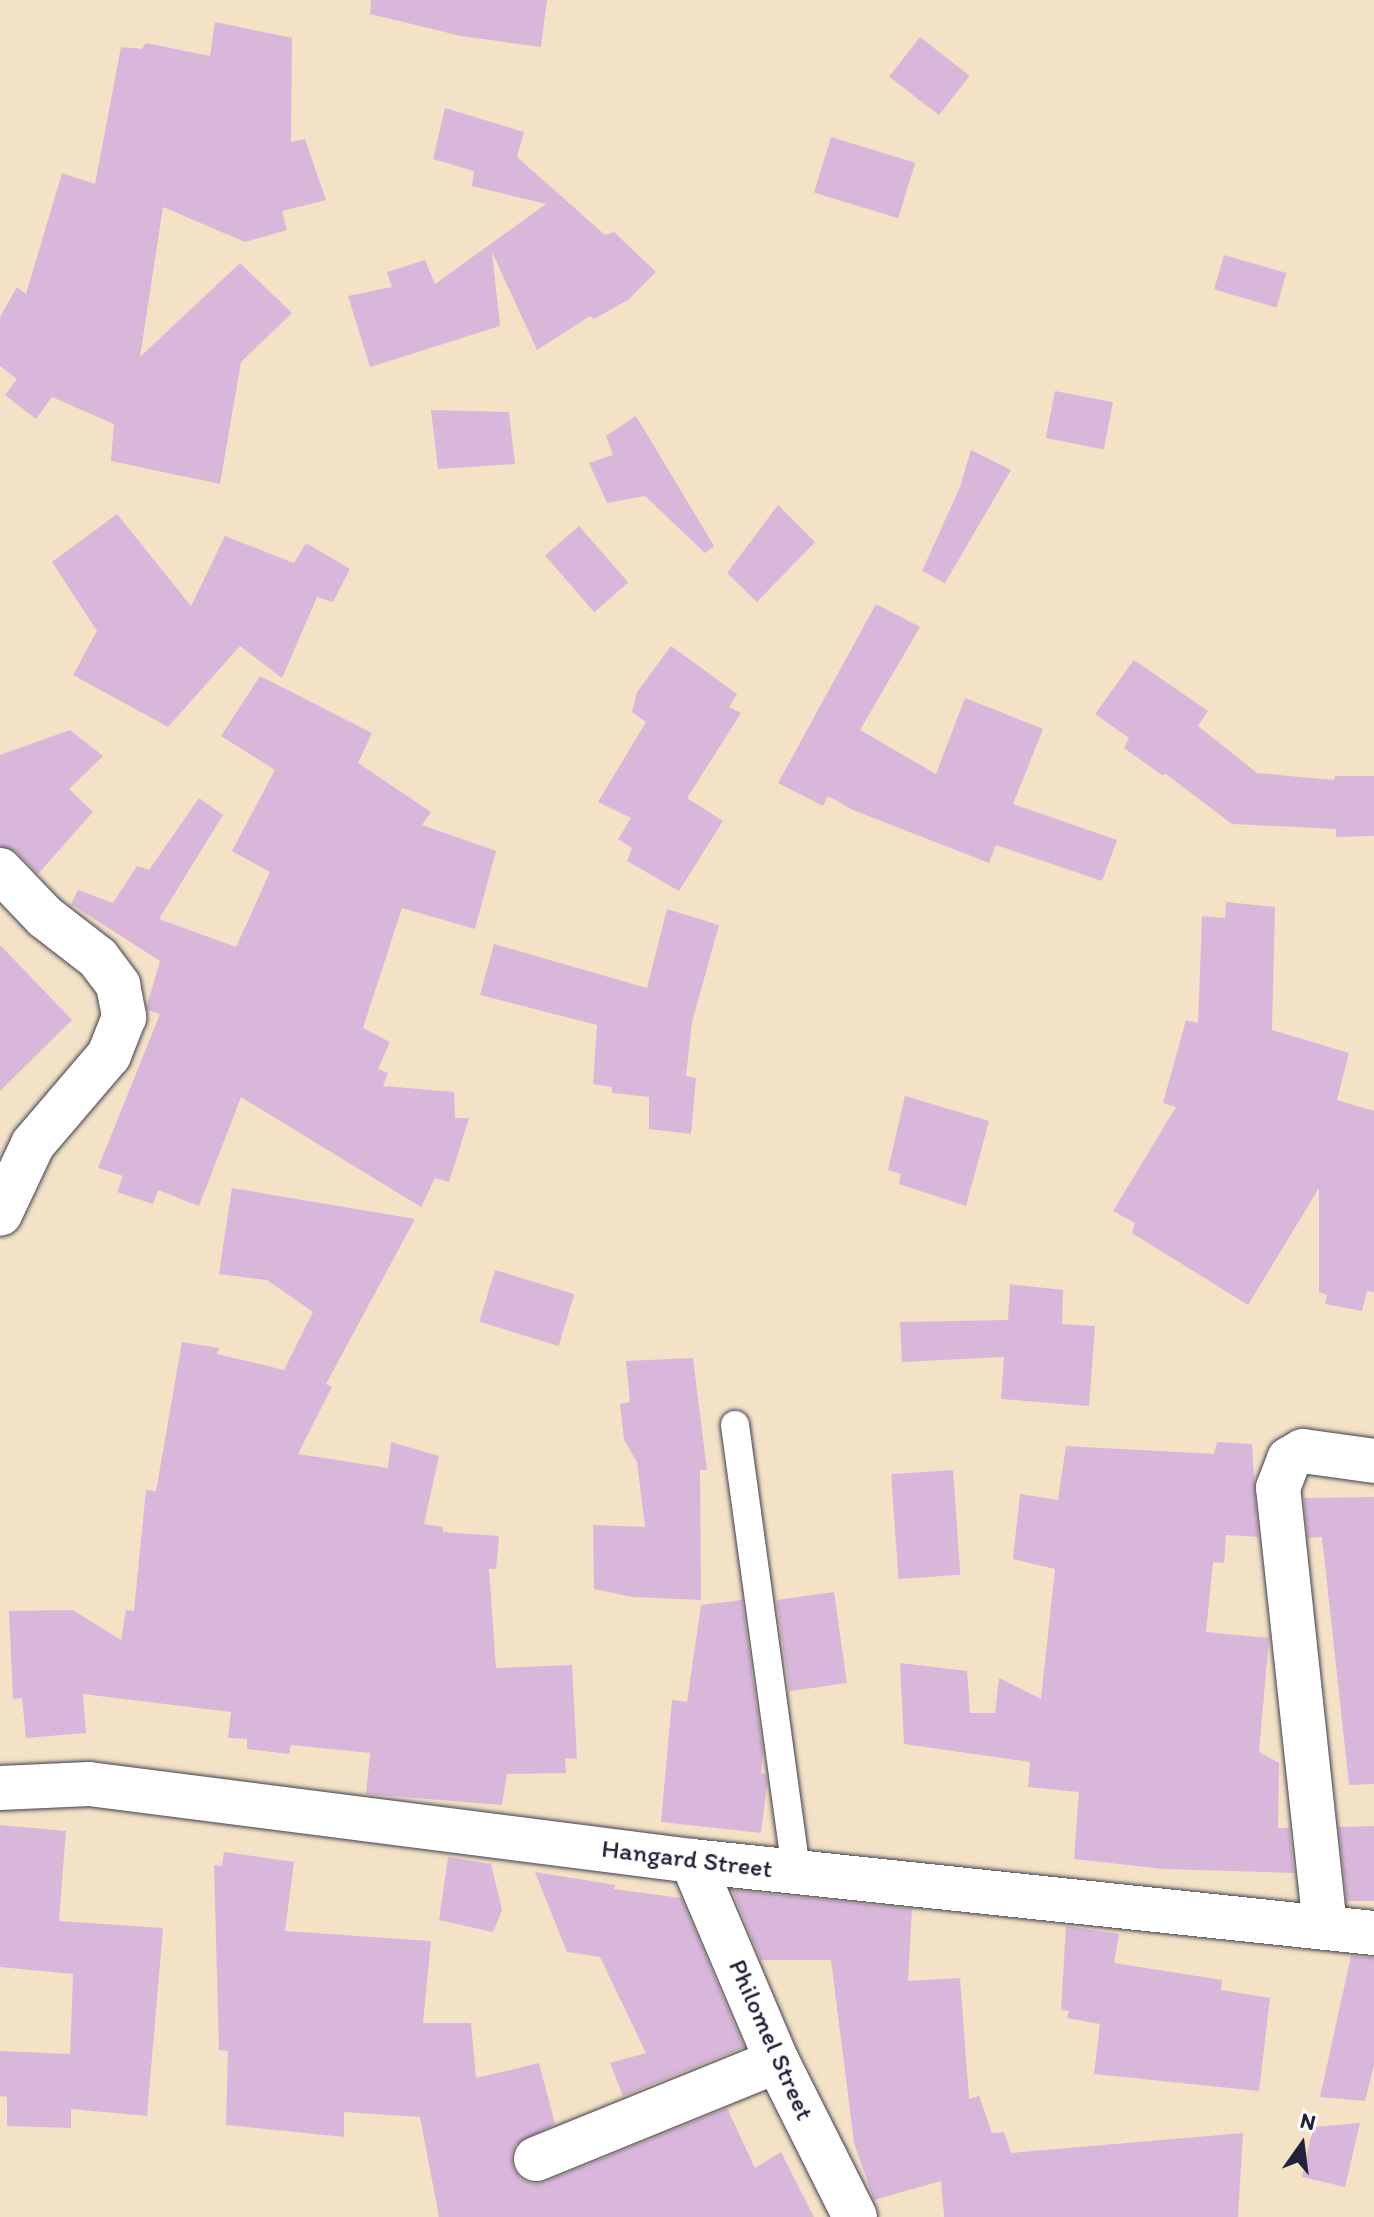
<!DOCTYPE html>
<style>
body{margin:0}
#map{position:relative;width:1374px;height:2217px;overflow:hidden;background:#f3e2c6;font-family:Itim,sans-serif}
div>[style]{position:absolute}
.building>*{inset:0;background:#d9b7db;transform-origin:0 0}
.roads{filter:drop-shadow(0 0 2px #413f50) drop-shadow(0 0 2px #413f50)}
.service>*{height:28px;margin:-14px;padding:0 14px;transform-origin:14px;border-radius:14px;background:#fff}
.minor>*{height:44px;margin:-22px;padding:0 22px;transform-origin:22px;border-radius:22px;background:#fff}
span{translate:-50% -50%;white-space:nowrap;text-align:center;line-height:1.15;-webkit-text-stroke:7px #fff;paint-order:stroke}
.street-label{font-size:26px;color:#22223b}
.north{position:absolute;left:1262px;top:2105px;width:80px;height:80px;-webkit-text-stroke:6px #fff;paint-order:stroke;rotate:14deg;font-size:22px;font-weight:700;line-height:32px;text-align:center;color:#22223b}
.north::after{content:'';display:block;margin:auto;width:28px;height:36px;background:#22223b;clip-path:polygon(50% 0,100% 100%,50% 72%,0 100%)}
</style>
<div id="map">
<div class="building">
<div style="clip-path:polygon(371px 0,547px 0,541px 47px,461px 36px,370px 14px)"></div>
<div style="clip-path:polygon(215px 22px,292px 38px,291px 142px,305px 139px,326px 200px,282px 211px,287px 230px,245px 242px,163px 207px,140px 357px,240px 263px,292px 313px,241px 362px,220px 484px,111px 461px,114px 424px,52px 397px,36px 419px,5px 395px,17px 379px,0 366px,0 317px,17px 287px,26px 294px,62px 173px,95px 184px,121px 47px,142px 49px,146px 43px,210px 56px)"></div>
<div style="left:920px;top:37px;width:63px;height:50px;rotate:38deg"></div>
<div style="clip-path:polygon(445px 108px,524px 132px,517px 157px,605px 235px,614px 232px,656px 272px,628px 300px,594px 319px,590px 316px,537px 350px,492px 252px,500px 326px,370px 367px,348px 296px,392px 287px,387px 272px,425px 260px,435px 284px,546px 204px,472px 186px,474px 171px,433px 159px)"></div>
<div style="left:831px;top:137px;width:88px;height:58px;rotate:17deg"></div>
<div style="left:1224px;top:255px;width:65px;height:36px;rotate:16deg"></div>
<div style="left:1055px;top:391px;width:59px;height:48px;rotate:11deg"></div>
<div style="clip-path:polygon(431px 410px,509px 412px,515px 464px,438px 469px)"></div>
<div style="clip-path:polygon(636px 416px,714px 546px,705px 553px,645px 496px,607px 503px,589px 463px,613px 455px,606px 436px)"></div>
<div style="clip-path:polygon(971px 450px,1011px 470px,945px 583px,922px 571px,960px 487px)"></div>
<div style="clip-path:polygon(778px 505px,815px 542px,757px 602px,727px 573px)"></div>
<div style="clip-path:polygon(117px 514px,191px 606px,225px 536px,294px 563px,306px 543px,350px 569px,333px 602px,317px 597px,282px 678px,240px 646px,168px 727px,73px 675px,97px 631px,52px 562px)"></div>
<div style="left:579px;top:526px;width:75px;height:45px;rotate:49deg"></div>
<div style="clip-path:polygon(876px 604px,920px 627px,860px 730px,936px 774px,965px 698px,1043px 729px,1013px 804px,1117px 840px,1102px 881px,996px 845px,989px 863px,853px 810px,828px 796px,823px 806px,778px 783px)"></div>
<div style="clip-path:polygon(671px 646px,737px 694px,729px 707px,741px 713px,687px 798px,723px 821px,679px 891px,627px 861px,632px 848px,618px 839px,631px 818px,598px 802px,646px 722px,632px 712px,637px 692px)"></div>
<div style="clip-path:polygon(1134px 660px,1208px 711px,1198px 726px,1257px 773px,1334px 780px,1335px 776px,1374px 776px,1374px 836px,1336px 837px,1336px 829px,1232px 824px,1166px 774px,1162px 775px,1124px 748px,1129px 738px,1095px 714px)"></div>
<div style="clip-path:polygon(260px 676px,372px 733px,358px 763px,431px 812px,422px 825px,496px 851px,475px 929px,402px 908px,363px 1028px,390px 1042px,378px 1069px,388px 1073px,383px 1086px,454px 1092px,455px 1118px,469px 1118px,449px 1182px,435px 1178px,421px 1207px,241px 1097px,199px 1206px,158px 1190px,153px 1204px,117px 1192px,123px 1176px,98px 1168px,160px 1014px,148px 1010px,147px 1005px,160px 961px,71px 904px,78px 890px,113px 903px,137px 866px,149px 870px,199px 798px,223px 815px,159px 919px,236px 947px,270px 872px,232px 851px,275px 770px,221px 736px)"></div>
<div style="clip-path:polygon(70px 730px,103px 756px,69px 789px,93px 812px,38px 874px,17px 852px,0 846px,0 755px)"></div>
<div style="clip-path:polygon(1226px 902px,1275px 907px,1272px 1030px,1349px 1053px,1337px 1100px,1374px 1111px,1374px 1292px,1367px 1291px,1362px 1311px,1325px 1304px,1327px 1295px,1319px 1292px,1319px 1188px,1248px 1305px,1132px 1233px,1135px 1223px,1113px 1211px,1176px 1107px,1163px 1103px,1186px 1020px,1198px 1023px,1202px 916px,1225px 918px)"></div>
<div style="clip-path:polygon(667px 909px,719px 925px,692px 1022px,686px 1076px,696px 1078px,691px 1134px,649px 1129px,649px 1097px,612px 1093px,612px 1087px,593px 1084px,597px 1025px,480px 995px,494px 944px,647px 988px)"></div>
<div style="clip-path:polygon(0 945px,72px 1020px,0 1091px)"></div>
<div style="clip-path:polygon(905px 1096px,989px 1121px,966px 1206px,899px 1184px,901px 1174px,888px 1170px)"></div>
<div style="clip-path:polygon(232px 1188px,415px 1219px,326px 1384px,332px 1387px,298px 1454px,388px 1468px,391px 1442px,439px 1456px,424px 1524px,443px 1527px,443px 1532px,499px 1536px,496px 1569px,489px 1569px,496px 1668px,572px 1665px,577px 1759px,565px 1758px,566px 1773px,507px 1774px,502px 1805px,366px 1794px,370px 1753px,291px 1745px,289px 1754px,247px 1749px,247px 1739px,228px 1738px,231px 1712px,83px 1694px,86px 1733px,26px 1738px,22px 1698px,13px 1699px,9px 1611px,73px 1610px,121px 1640px,126px 1610px,134px 1611px,146px 1490px,156px 1491px,182px 1342px,219px 1348px,217px 1354px,284px 1370px,313px 1312px,267px 1280px,219px 1274px)"></div>
<div style="left:495px;top:1270px;width:83px;height:54px;rotate:17deg"></div>
<div style="clip-path:polygon(1010px 1284px,1063px 1290px,1062px 1324px,1095px 1326px,1089px 1406px,1001px 1399px,1004px 1357px,902px 1362px,900px 1322px,1008px 1320px)"></div>
<div style="clip-path:polygon(693px 1358px,707px 1470px,700px 1470px,701px 1600px,632px 1597px,594px 1589px,593px 1525px,645px 1527px,637px 1462px,624px 1440px,620px 1404px,630px 1402px,626px 1361px)"></div>
<div style="clip-path:polygon(1217px 1442px,1252px 1444px,1258px 1537px,1226px 1535px,1224px 1563px,1213px 1562px,1206px 1632px,1269px 1638px,1259px 1752px,1279px 1763px,1278px 1828px,1289px 1828px,1294px 1873px,1163px 1869px,1074px 1859px,1079px 1792px,1028px 1787px,1030px 1762px,904px 1744px,900px 1663px,967px 1671px,970px 1713px,995px 1713px,999px 1678px,1041px 1699px,1055px 1569px,1013px 1559px,1020px 1494px,1058px 1500px,1066px 1446px,1214px 1454px)"></div>
<div style="left:953px;top:1470px;width:105px;height:62px;rotate:86deg"></div>
<div style="clip-path:polygon(1374px 1497px,1374px 1784px,1349px 1785px,1322px 1537px,1308px 1538px,1304px 1498px)"></div>
<div style="left:834px;top:1592px;width:92px;height:58px;rotate:82deg"></div>
<div style="clip-path:polygon(742px 1600px,763px 1753px,761px 1773px,766px 1775px,767px 1784px,761px 1833px,661px 1822px,672px 1700px,687px 1702px,701px 1605px)"></div>
<div style="clip-path:polygon(0 1825px,66px 1831px,59px 1921px,163px 1928px,147px 2116px,71px 2109px,71px 2128px,7px 2126px,7px 2097px,0 2096px,0 2051px,70px 2054px,73px 1974px,0 1967px)"></div>
<div style="clip-path:polygon(1374px 1826px,1374px 1901px,1347px 1901px,1339px 1827px)"></div>
<div style="clip-path:polygon(224px 1852px,294px 1862px,285px 1931px,431px 1941px,423px 2023px,471px 2023px,476px 2078px,539px 2063px,555px 2124px,516px 2144px,511px 2155px,513px 2168px,521px 2179px,533px 2184px,545px 2182px,727px 2108px,755px 2168px,781px 2152px,814px 2217px,439px 2217px,420px 2117px,344px 2112px,344px 2137px,226px 2125px,228px 2051px,219px 2050px,214px 1865px,222px 1866px)"></div>
<div style="clip-path:polygon(448px 1857px,491px 1864px,502px 1910px,493px 1932px,439px 1920px)"></div>
<div style="clip-path:polygon(535px 1872px,615px 1885px,614px 1889px,681px 1898px,744px 2047px,623px 2096px,610px 2063px,646px 2053px,600px 1957px,567px 1952px)"></div>
<div style="clip-path:polygon(732px 1890px,912px 1909px,908px 1981px,960px 1978px,969px 2099px,979px 2096px,992px 2133px,1004px 2132px,1011px 2153px,1243px 2133px,1238px 2217px,944px 2217px,941px 2181px,874px 2200px,854px 2143px,831px 1960px,761px 1960px)"></div>
<div style="clip-path:polygon(1066px 1926px,1119px 1934px,1114px 1963px,1222px 1980px,1221px 1990px,1270px 1998px,1259px 2091px,1094px 2074px,1100px 2024px,1067px 2018px,1069px 2011px,1061px 2010px)"></div>
<div style="clip-path:polygon(1351px 1956px,1374px 1958px,1374px 2065px,1365px 2101px,1320px 2097px)"></div>
<div style="clip-path:polygon(1360px 2123px,1345px 2187px,1302px 2177px,1313px 2127px)"></div>
</div>
<div class="roads">
<div class="service">
<div style="left:735px;top:1425px;width:451px;rotate:82.2deg"></div>
</div>
<div class="minor">
<div style="left:0;top:870px;width:65px;rotate:46.2deg"></div>
<div style="left:45px;top:917px;width:67px;rotate:37.7deg"></div>
<div style="left:98px;top:958px;width:34px;rotate:53deg"></div>
<div style="left:118px;top:985px;width:33px;rotate:79deg"></div>
<div style="left:124px;top:1017px;width:41px;rotate:111.5deg"></div>
<div style="left:109px;top:1055px;width:117px;rotate:130.5deg"></div>
<div style="left:33px;top:1144px;width:77px;rotate:115.2deg"></div>
<div style="left:0;top:1788px;width:89px;rotate:-2.6deg"></div>
<div style="left:89px;top:1784px;width:608px;rotate:7.28deg"></div>
<div style="left:692px;top:1861px;width:686px;rotate:6.03deg"></div>
<div style="left:692px;top:1861px;width:217px;rotate:67deg"></div>
<div style="left:777px;top:2061px;width:174px;rotate:63.4deg"></div>
<div style="left:1325px;top:1927px;width:442px;rotate:-96.1deg"></div>
<div style="left:1278px;top:1488px;width:31px;rotate:-69deg"></div>
<div style="left:1289px;top:1459px;width:16px;rotate:-30deg"></div>
<div style="left:1303px;top:1451px;width:72px;rotate:8deg"></div>
<div style="left:536px;top:2159px;width:260px;rotate:-22.1deg"></div>
</div>
</div>
<div class="street-label">
<span style="left:687px;top:1859px;rotate:7deg">Hangard Street</span>
<span style="left:771px;top:2040px;rotate:66deg">Philomel Street</span>
</div>
<div class="north">N</div>
</div>
